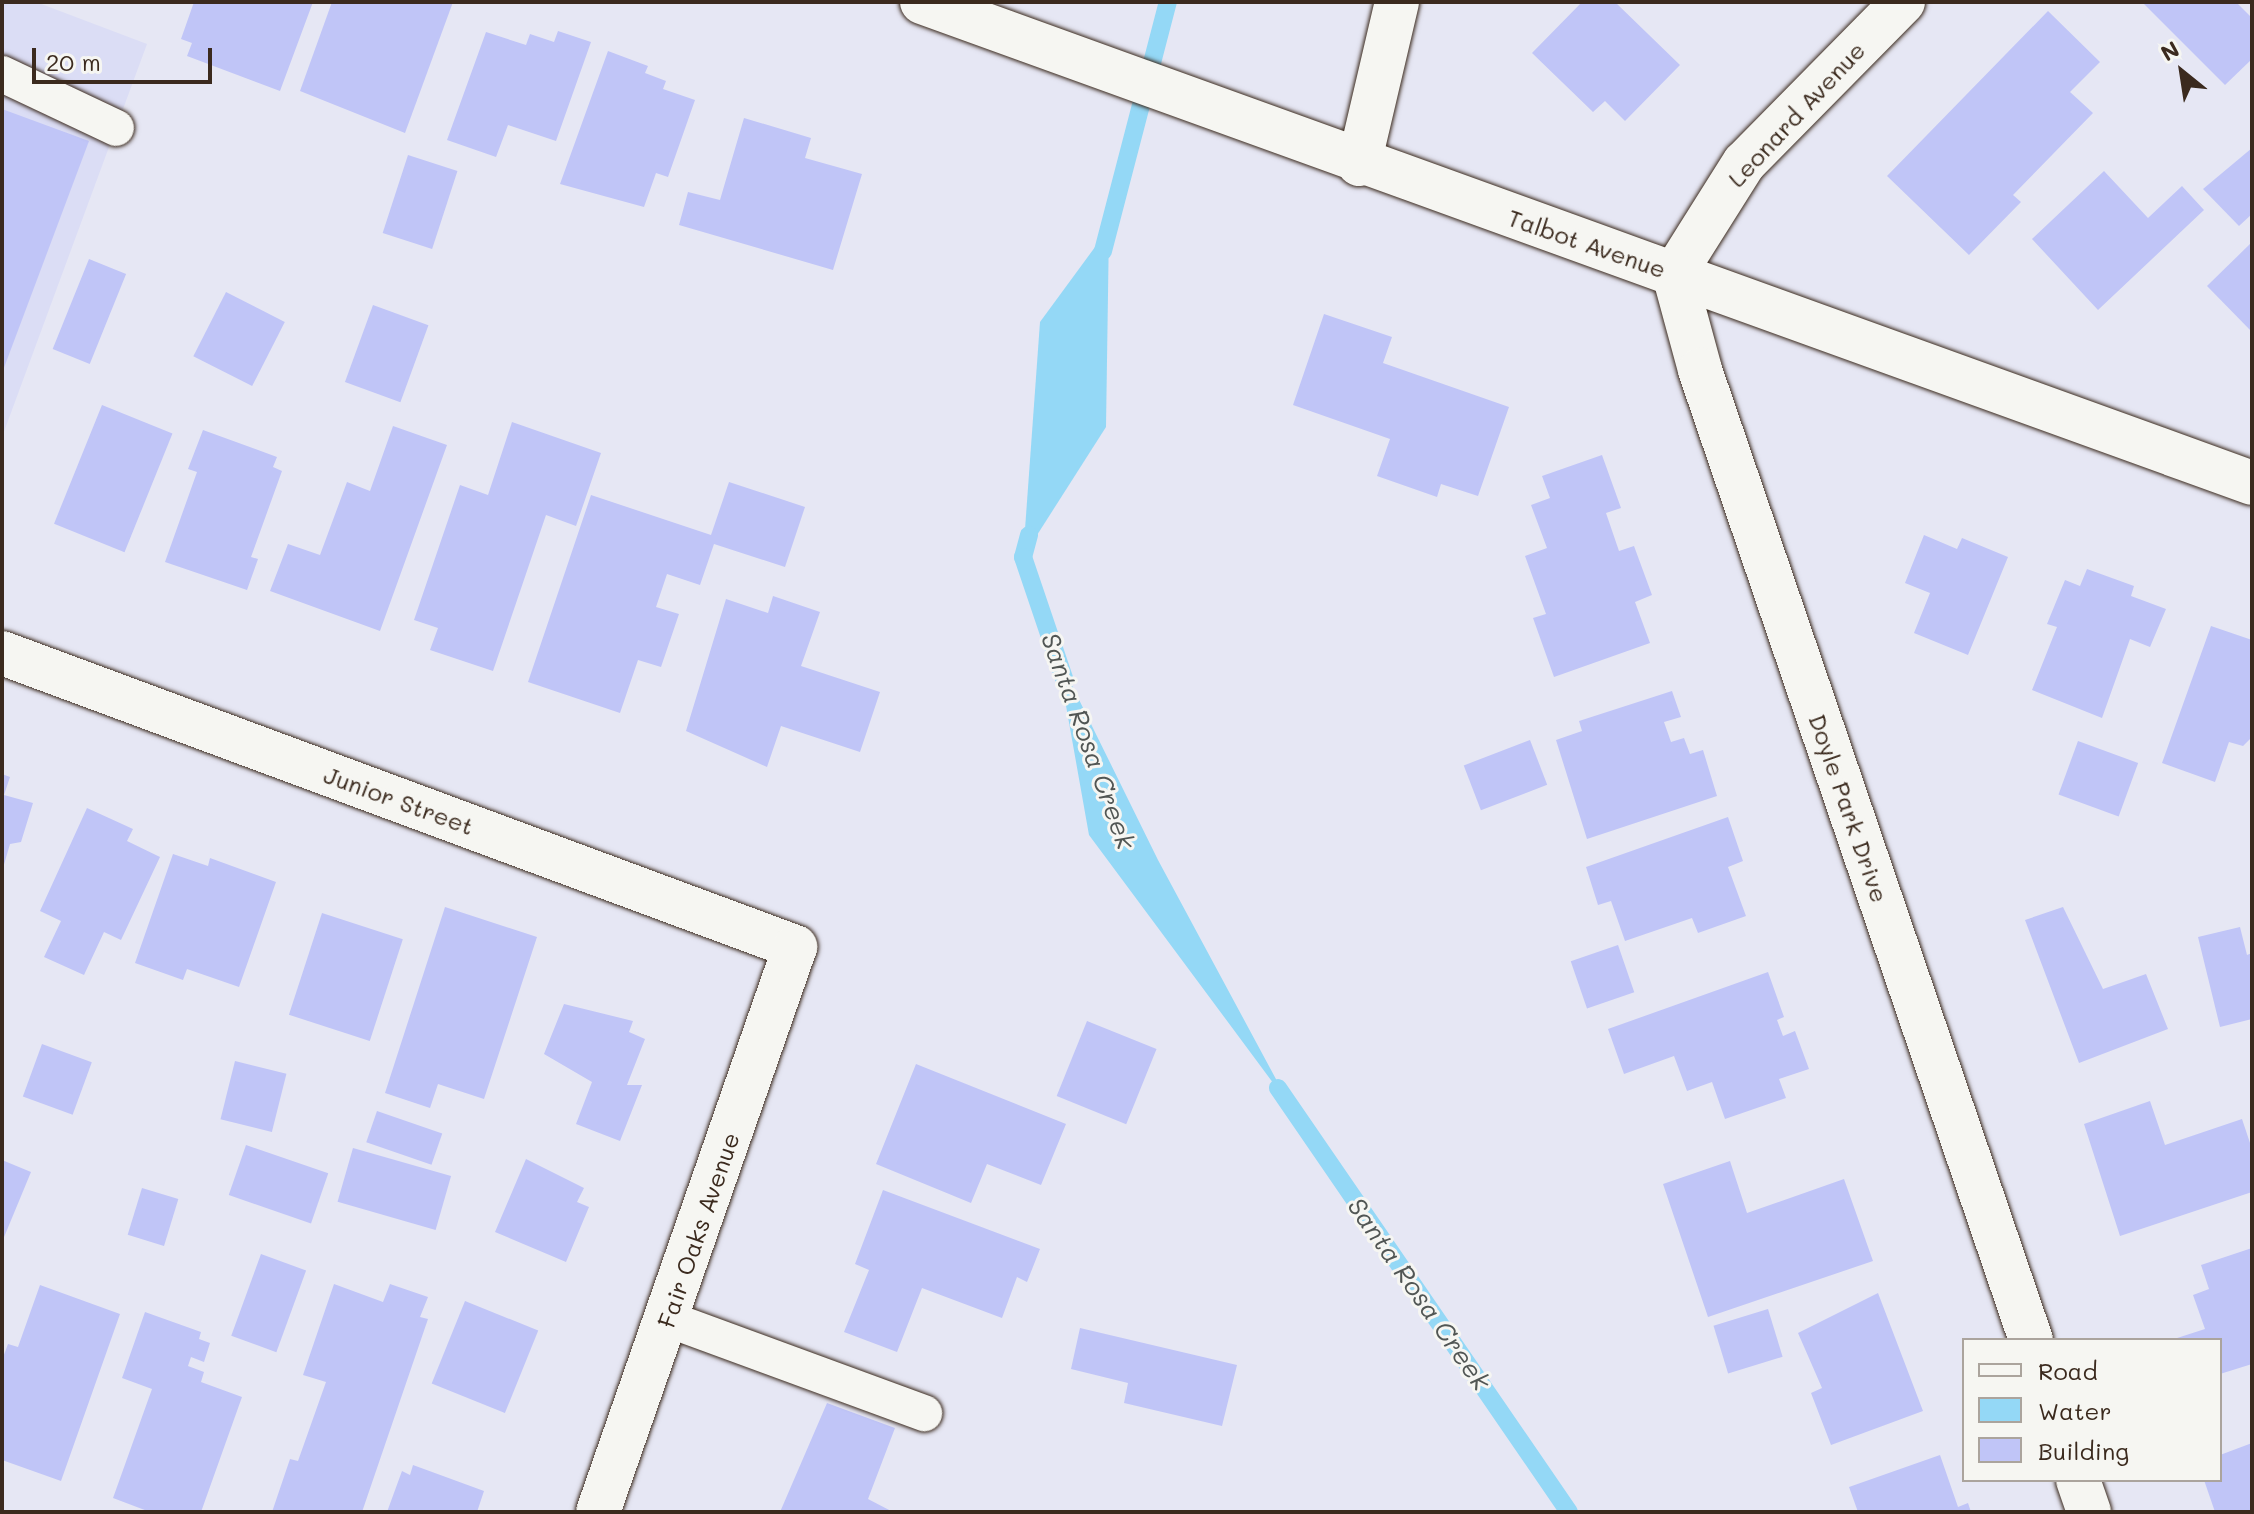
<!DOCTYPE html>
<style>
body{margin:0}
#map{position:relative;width:2254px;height:1514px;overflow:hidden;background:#e6e7f4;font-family:Mali,sans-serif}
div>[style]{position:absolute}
.built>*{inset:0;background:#dbddf5}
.water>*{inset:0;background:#94d8f6}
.stream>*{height:18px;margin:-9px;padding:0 9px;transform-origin:9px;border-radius:9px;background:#94d8f6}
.building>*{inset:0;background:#c0c5f7;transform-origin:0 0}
.roads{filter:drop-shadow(0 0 2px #3b2a1e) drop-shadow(0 0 2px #3b2a1e)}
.service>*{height:36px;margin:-18px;padding:0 18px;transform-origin:18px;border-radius:18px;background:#f6f6f2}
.minor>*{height:44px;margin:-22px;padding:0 22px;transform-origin:22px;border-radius:22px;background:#f6f6f2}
span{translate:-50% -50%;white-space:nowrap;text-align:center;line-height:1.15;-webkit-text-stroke:6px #f6f6f2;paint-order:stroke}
.street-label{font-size:24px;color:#3b2a1e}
.water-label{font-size:26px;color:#515654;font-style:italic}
.frame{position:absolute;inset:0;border:4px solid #3b2a1e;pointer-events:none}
.legend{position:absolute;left:1962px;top:1338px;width:260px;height:144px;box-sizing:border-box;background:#f6f6f2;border:2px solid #aba49d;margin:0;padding:10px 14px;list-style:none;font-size:24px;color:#3b2a1e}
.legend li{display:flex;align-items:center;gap:16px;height:40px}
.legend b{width:40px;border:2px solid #aba49d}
.north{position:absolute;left:2142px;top:32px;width:80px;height:80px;-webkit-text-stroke:6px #f6f6f2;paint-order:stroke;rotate:330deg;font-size:22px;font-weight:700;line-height:32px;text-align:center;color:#3b2a1e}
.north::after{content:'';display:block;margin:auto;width:28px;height:36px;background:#3b2a1e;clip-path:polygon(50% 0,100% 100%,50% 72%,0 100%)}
.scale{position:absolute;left:32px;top:48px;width:180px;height:36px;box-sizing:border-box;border:4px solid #3b2a1e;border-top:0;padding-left:10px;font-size:24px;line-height:28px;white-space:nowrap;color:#3b2a1e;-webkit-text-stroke:6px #f6f6f2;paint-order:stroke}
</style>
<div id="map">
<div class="built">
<div style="clip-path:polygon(2px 2px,36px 2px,147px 44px,2px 437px)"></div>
</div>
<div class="water">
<div style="clip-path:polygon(1109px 228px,1106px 427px,1023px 557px,1040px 322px)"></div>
<div style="clip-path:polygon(1057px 655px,1158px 860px,1291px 1107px,1089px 835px)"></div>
</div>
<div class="stream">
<div style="left:1103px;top:251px;width:257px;rotate:-75.4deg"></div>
<div style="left:1029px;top:535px;width:23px;rotate:105deg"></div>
<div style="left:1023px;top:557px;width:128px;rotate:71.3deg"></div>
<div style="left:1278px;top:1088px;width:514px;rotate:55.54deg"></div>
</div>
<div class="building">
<div style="clip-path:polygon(194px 2px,313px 2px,280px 91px,187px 56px,192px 43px,181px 39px)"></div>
<div style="clip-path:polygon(332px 2px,453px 2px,405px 133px,300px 91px)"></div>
<div style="clip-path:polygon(1582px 2px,1615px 2px,1680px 65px,1625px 121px,1605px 101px,1593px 112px,1532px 53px)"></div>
<div style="clip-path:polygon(2142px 2px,2236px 2px,2252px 18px,2252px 59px,2225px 85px)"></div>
<div style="clip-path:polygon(2048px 11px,2100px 62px,2070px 92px,2093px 113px,2013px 195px,2021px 202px,1969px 255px,1887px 176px)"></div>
<div style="clip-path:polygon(558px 31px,591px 42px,556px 141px,508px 125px,496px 157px,447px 140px,486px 32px,526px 45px,530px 34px,554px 42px)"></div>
<div style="clip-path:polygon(608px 51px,648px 66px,645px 73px,666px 81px,663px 89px,695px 100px,668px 177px,656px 173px,644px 207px,560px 184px)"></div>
<div style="clip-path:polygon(2px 109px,89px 141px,2px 373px)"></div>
<div style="clip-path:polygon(744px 118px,811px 138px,805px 158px,862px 174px,833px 270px,679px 225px,688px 192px,720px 200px)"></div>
<div style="clip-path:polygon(2252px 148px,2252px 214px,2239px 226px,2203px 189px)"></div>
<div style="left:408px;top:155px;width:52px;height:82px;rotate:18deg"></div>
<div style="clip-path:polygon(2104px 171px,2148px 218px,2182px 186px,2204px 210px,2098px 310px,2032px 239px)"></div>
<div style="clip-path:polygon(2252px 242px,2252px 332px,2207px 286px)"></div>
<div style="left:89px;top:259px;width:40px;height:97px;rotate:22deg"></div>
<div style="left:226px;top:292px;width:66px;height:72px;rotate:27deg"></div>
<div style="left:373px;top:305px;width:59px;height:82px;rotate:20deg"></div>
<div style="clip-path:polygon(1324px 314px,1392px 337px,1383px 363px,1509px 407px,1478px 496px,1441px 484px,1437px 497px,1377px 476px,1390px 439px,1293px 405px)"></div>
<div style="left:102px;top:405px;width:76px;height:128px;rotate:22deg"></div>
<div style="clip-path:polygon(512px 422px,601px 453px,576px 526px,546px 515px,493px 671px,430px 650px,438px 628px,414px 620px,460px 485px,488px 495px)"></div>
<div style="clip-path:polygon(393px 426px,447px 445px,380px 631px,270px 591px,288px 544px,320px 555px,347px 482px,370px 491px)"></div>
<div style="clip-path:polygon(203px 430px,277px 457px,273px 467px,282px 471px,251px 557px,258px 559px,247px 590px,165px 562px,197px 472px,188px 469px)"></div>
<div style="clip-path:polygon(1602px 455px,1621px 508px,1606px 513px,1619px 551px,1634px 546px,1652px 595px,1635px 602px,1650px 643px,1554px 677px,1533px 618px,1546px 614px,1525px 556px,1547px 548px,1531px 505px,1550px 498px,1542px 476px)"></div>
<div style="clip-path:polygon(729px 482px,805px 507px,785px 567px,714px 544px,700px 585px,667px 574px,656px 607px,679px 614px,661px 667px,638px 660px,620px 713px,528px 682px,591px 495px,711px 535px)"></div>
<div style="clip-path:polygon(1924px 535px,1957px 549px,1962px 538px,2008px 557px,1968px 655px,1914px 633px,1930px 593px,1905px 583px)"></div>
<div style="clip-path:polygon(2087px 569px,2134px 586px,2131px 596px,2166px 609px,2150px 647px,2130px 639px,2102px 718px,2032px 690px,2057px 627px,2047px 624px,2065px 580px,2080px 586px)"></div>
<div style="clip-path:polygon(773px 596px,820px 612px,801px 666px,880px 692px,860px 752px,781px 726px,767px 767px,686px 731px,726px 599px,768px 613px)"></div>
<div style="clip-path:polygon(2211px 626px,2252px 640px,2252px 737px,2243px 746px,2229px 742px,2215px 782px,2162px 763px)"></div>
<div style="clip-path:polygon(1672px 691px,1681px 717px,1664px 722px,1671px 742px,1684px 738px,1690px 754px,1703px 750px,1717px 796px,1587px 839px,1556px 740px,1582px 731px,1579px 721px)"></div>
<div style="left:1530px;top:740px;width:48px;height:71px;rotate:69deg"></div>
<div style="left:2078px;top:741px;width:64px;height:57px;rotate:20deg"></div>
<div style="clip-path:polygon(2px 774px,10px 777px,4px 795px,33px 803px,21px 842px,10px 844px,3px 868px)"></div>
<div style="clip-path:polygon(87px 808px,133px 829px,127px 841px,160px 857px,121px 940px,104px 932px,84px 975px,44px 957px,61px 921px,40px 911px)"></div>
<div style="clip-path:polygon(1728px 817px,1743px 861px,1728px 867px,1746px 916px,1698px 933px,1692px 918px,1625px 941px,1611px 901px,1598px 905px,1586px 867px)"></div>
<div style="clip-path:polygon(173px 854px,208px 866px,210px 858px,276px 882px,239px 987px,187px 969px,183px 980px,135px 963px)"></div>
<div style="clip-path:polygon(445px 907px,537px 937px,484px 1099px,438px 1084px,430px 1108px,385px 1093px)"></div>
<div style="clip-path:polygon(2063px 907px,2103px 989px,2146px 974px,2168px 1029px,2079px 1063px,2025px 920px)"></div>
<div style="left:322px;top:913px;width:85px;height:107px;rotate:18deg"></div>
<div style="clip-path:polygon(2240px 927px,2247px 955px,2252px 953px,2252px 1019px,2220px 1027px,2198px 937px)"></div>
<div style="left:1618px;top:945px;width:50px;height:50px;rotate:71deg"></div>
<div style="clip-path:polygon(1768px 972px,1784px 1017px,1777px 1020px,1783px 1036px,1795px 1031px,1809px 1069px,1779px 1079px,1786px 1098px,1725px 1119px,1712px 1082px,1687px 1091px,1674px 1056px,1624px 1074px,1608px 1029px)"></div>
<div style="clip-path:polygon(564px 1004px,633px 1021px,629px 1032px,645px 1039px,627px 1085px,642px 1085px,620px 1141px,576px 1124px,592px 1082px,544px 1054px)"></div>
<div style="left:1087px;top:1021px;width:75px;height:81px;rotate:22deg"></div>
<div style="left:42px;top:1044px;width:53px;height:56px;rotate:20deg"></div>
<div style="left:235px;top:1061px;width:53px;height:60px;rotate:14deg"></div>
<div style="clip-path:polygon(916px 1064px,1066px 1124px,1041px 1185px,987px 1164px,971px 1203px,876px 1164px)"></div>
<div style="clip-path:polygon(2150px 1101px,2165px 1145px,2242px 1119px,2252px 1149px,2252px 1192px,2120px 1236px,2084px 1124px)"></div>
<div style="left:377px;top:1111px;width:69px;height:33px;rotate:19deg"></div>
<div style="left:246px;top:1145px;width:87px;height:53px;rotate:19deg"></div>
<div style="left:353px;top:1148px;width:102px;height:56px;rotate:16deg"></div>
<div style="clip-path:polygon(526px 1159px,584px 1188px,577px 1202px,589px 1207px,566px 1262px,495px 1232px)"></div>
<div style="clip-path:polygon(2px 1160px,31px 1172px,2px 1242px)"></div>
<div style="clip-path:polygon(1730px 1161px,1747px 1213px,1844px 1179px,1873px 1261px,1708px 1317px,1663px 1184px)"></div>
<div style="left:142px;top:1188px;width:38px;height:49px;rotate:17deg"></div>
<div style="clip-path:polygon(883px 1190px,1040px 1249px,1027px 1282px,1017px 1277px,1002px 1318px,922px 1288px,897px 1352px,844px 1332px,869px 1270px,855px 1264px)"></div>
<div style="clip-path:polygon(2252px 1248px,2252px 1364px,2220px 1374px,2220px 1340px,2174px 1339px,2205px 1329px,2193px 1295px,2209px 1289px,2201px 1265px)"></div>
<div style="left:261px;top:1254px;width:48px;height:87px;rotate:20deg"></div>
<div style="clip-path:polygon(334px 1284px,383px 1302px,390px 1284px,428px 1297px,420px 1317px,428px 1319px,362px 1512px,272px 1512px,290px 1459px,298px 1461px,326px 1382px,303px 1375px)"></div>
<div style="clip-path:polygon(40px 1285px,120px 1314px,61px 1481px,2px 1460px,2px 1360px,8px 1344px,18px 1347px)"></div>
<div style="clip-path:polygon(1878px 1293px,1923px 1411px,1831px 1445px,1811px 1393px,1822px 1388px,1798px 1333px)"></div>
<div style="left:465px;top:1301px;width:79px;height:89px;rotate:22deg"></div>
<div style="left:1768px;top:1309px;width:50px;height:57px;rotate:73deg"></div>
<div style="clip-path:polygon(145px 1312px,201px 1332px,199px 1339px,210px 1343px,204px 1362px,191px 1357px,188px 1366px,204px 1372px,201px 1382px,242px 1397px,201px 1512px,150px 1512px,113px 1498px,152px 1389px,122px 1378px)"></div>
<div style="clip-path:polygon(1080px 1328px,1237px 1365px,1222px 1426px,1124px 1403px,1128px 1383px,1071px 1369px)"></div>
<div style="clip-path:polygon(827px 1403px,895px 1428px,868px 1499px,893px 1512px,780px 1512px)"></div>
<div style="clip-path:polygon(2252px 1443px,2252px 1512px,2215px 1512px,2204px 1480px,2220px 1480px,2220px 1455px)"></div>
<div style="clip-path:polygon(1940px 1455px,1958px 1507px,1968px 1503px,1971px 1512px,1858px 1512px,1849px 1487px)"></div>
<div style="clip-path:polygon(413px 1465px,484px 1491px,477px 1512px,387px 1512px,402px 1471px,410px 1475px)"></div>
</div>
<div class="roads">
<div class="service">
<div style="left:2px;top:74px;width:126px;rotate:25.3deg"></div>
<div style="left:668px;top:1319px;width:273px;rotate:20.2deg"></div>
</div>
<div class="minor">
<div style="left:922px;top:2px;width:1414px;rotate:19.88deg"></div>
<div style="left:1903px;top:2px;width:226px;rotate:134.6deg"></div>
<div style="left:1744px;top:163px;width:131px;rotate:122.2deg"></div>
<div style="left:1674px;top:274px;width:99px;rotate:74.8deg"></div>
<div style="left:1700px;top:370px;width:1025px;rotate:71.16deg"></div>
<div style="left:1359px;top:164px;width:166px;rotate:-76.8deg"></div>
<div style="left:2px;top:653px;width:846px;rotate:20.34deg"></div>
<div style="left:795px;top:947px;width:598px;rotate:109.22deg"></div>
<div style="left:2078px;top:1480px;width:34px;rotate:71deg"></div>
</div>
</div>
<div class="street-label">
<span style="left:1796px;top:114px;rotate:-47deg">Leonard Avenue</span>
<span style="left:1587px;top:243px;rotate:19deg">Talbot Avenue</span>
<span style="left:399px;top:800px;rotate:20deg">Junior Street</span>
<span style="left:1849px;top:808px;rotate:71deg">Doyle Park Drive</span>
<span style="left:698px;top:1230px;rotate:-71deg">Fair Oaks Avenue</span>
</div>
<div class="water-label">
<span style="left:1088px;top:741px;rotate:70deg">Santa Rosa Creek</span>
<span style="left:1419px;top:1294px;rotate:55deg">Santa Rosa Creek</span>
</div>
<div class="frame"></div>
<ul class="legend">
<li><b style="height:10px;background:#f6f6f2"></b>Road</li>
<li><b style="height:22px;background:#94d8f6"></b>Water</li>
<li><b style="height:22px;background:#c0c5f7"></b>Building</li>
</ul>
<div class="north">N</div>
<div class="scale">20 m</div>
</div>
